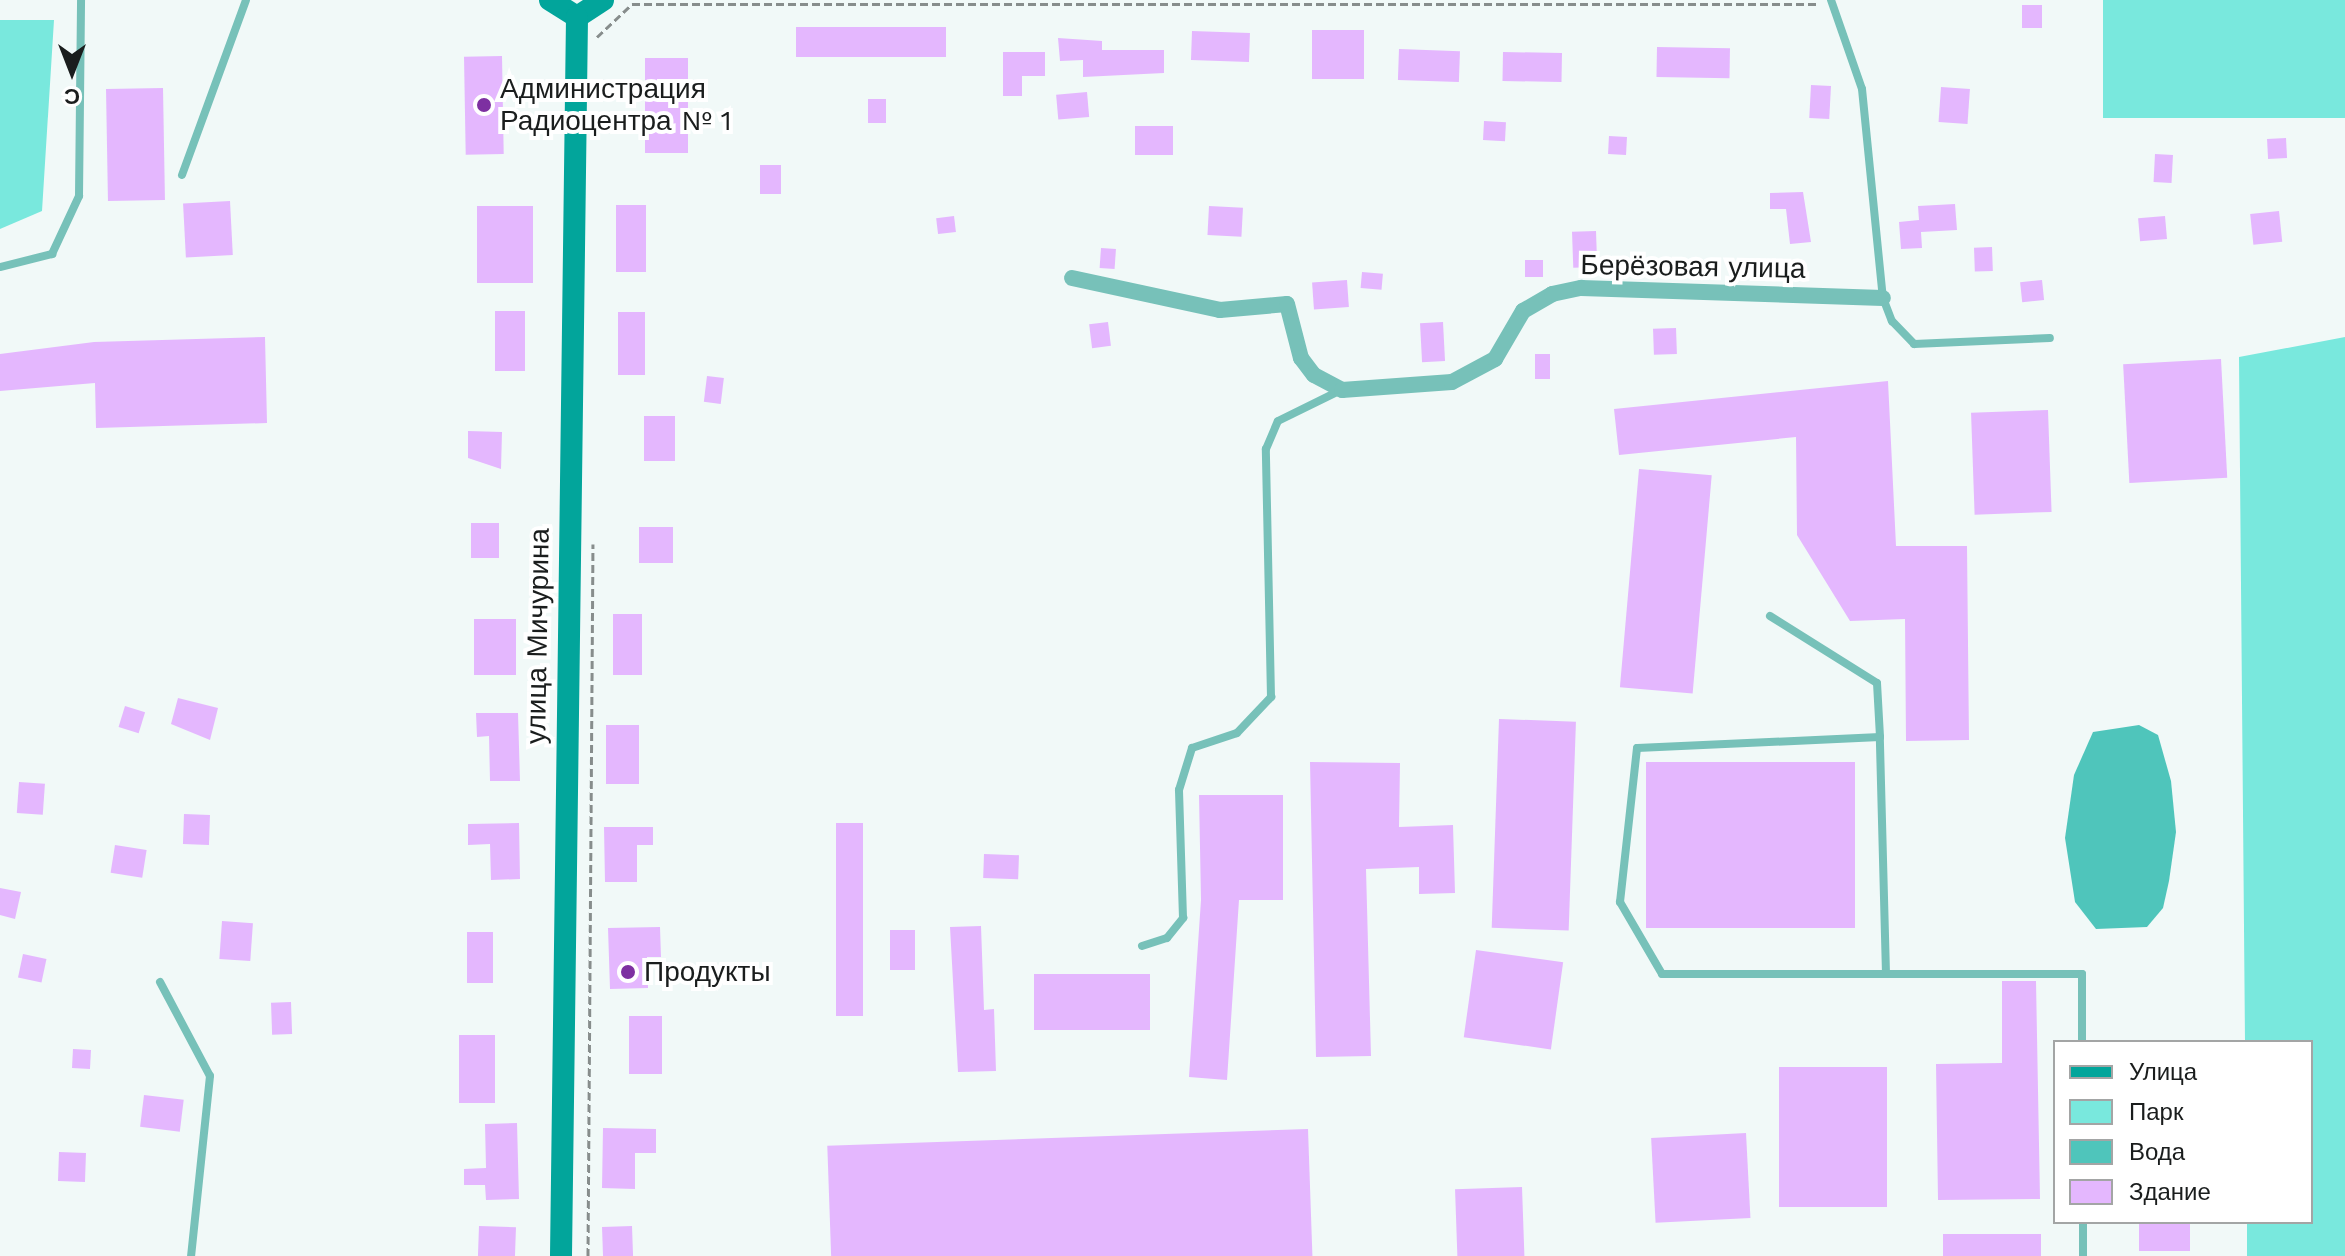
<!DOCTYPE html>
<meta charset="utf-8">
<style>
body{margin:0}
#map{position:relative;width:2345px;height:1256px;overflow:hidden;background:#f1f9f8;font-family:"Work Sans",sans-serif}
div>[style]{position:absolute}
.green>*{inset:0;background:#79e8dd;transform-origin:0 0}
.water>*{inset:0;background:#4fc5bb}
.building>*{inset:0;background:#e4b7fe;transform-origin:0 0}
.path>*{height:3px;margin-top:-1.5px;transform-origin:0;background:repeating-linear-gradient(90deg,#878d8c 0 8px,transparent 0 12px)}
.lane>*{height:8px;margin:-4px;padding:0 4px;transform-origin:4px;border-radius:4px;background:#77c1b9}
.street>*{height:16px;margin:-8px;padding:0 8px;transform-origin:8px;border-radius:8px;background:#77c1b9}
.secondary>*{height:22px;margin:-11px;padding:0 11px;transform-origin:11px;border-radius:11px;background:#02a59b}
.dots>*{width:22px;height:22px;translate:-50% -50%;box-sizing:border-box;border:4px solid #fff;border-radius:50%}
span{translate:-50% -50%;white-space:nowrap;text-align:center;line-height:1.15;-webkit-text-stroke:8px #fff;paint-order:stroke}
.poi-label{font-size:28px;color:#1a1d1d}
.left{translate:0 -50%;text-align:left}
.street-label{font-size:28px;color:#1a1d1d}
.legend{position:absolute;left:2053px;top:1040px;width:260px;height:184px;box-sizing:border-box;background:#fff;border:2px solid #a3a5a5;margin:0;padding:10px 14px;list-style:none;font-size:24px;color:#1a1d1d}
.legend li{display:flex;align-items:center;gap:16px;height:40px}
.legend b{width:40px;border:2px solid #a3a5a5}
.north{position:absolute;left:32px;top:32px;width:80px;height:80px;-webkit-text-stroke:6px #fff;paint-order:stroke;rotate:180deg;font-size:22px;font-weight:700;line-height:32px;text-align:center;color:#1a1d1d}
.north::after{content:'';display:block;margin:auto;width:28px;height:36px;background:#1a1d1d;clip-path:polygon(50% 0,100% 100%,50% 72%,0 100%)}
</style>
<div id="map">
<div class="green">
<div style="left:2103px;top:0;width:242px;height:118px"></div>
<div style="clip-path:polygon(0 20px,54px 20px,42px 211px,0 229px)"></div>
<div style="clip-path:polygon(2345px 337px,2345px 1256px,2247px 1256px,2247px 1222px,2311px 1222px,2311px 1042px,2245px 1042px,2239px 357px)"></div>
</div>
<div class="water">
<div style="clip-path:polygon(2139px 725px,2158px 735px,2171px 781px,2176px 832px,2169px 881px,2163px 908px,2147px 927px,2096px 929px,2075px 902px,2065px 838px,2074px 775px,2093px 732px)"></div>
</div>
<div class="building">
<div style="left:2022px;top:5px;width:20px;height:23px"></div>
<div style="left:796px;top:27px;width:150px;height:30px"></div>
<div style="left:1312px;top:30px;width:52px;height:49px"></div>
<div style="left:1192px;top:31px;width:58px;height:29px;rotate:2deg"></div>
<div style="clip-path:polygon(1058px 38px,1102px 41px,1102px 50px,1164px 50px,1164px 73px,1083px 77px,1083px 60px,1060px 61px)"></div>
<div style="left:1657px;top:47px;width:73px;height:30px;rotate:1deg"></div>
<div style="left:1399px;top:49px;width:61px;height:31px;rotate:2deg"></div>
<div style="clip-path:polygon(1003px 52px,1045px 52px,1045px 76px,1022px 76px,1022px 96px,1003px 96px)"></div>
<div style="left:1503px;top:52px;width:59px;height:29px;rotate:1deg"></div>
<div style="left:502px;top:56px;width:98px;height:38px;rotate:89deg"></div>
<div style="left:645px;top:58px;width:43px;height:95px"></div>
<div style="left:1811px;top:85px;width:20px;height:33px;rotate:3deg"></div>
<div style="left:1941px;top:87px;width:29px;height:35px;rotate:4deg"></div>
<div style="left:163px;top:88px;width:112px;height:57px;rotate:89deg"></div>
<div style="left:1087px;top:92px;width:25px;height:31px;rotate:85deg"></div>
<div style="left:886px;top:99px;width:24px;height:18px;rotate:90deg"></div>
<div style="left:1484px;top:121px;width:22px;height:19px;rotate:3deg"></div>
<div style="left:1135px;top:126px;width:38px;height:29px"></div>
<div style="left:1609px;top:136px;width:18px;height:18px;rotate:3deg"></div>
<div style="left:2286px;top:138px;width:20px;height:19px;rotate:87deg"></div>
<div style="left:2155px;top:154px;width:18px;height:28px;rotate:3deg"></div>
<div style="left:760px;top:165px;width:21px;height:29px"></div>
<div style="clip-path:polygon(1803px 192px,1811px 242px,1790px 244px,1786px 209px,1770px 209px,1770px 193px)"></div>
<div style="left:230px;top:201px;width:54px;height:47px;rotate:87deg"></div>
<div style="clip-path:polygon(1955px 204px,1957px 230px,1921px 232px,1922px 248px,1901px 249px,1899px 222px,1919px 220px,1918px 206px)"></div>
<div style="left:616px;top:205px;width:30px;height:67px"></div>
<div style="left:477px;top:206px;width:56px;height:77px"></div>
<div style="left:1209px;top:206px;width:34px;height:29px;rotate:3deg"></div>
<div style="left:2279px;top:211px;width:31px;height:29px;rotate:84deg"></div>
<div style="left:954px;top:216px;width:16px;height:18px;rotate:83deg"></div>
<div style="left:2165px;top:216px;width:23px;height:27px;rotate:85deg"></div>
<div style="left:1596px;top:231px;width:36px;height:24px;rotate:88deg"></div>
<div style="left:1992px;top:247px;width:24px;height:18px;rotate:88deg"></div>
<div style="left:1101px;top:248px;width:15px;height:20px;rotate:4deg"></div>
<div style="left:1525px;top:260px;width:18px;height:17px"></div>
<div style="left:1362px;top:272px;width:21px;height:16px;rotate:5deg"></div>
<div style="left:1347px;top:280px;width:27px;height:35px;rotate:86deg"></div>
<div style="left:2042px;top:280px;width:20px;height:22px;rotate:84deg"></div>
<div style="left:495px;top:311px;width:30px;height:60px"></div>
<div style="left:618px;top:312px;width:27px;height:63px"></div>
<div style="left:1108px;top:322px;width:24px;height:19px;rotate:83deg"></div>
<div style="left:1443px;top:322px;width:39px;height:23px;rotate:87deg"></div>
<div style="left:1676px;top:328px;width:26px;height:23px;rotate:88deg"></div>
<div style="clip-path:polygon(265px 337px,267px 423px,96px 428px,95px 383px,0 391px,0 354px,94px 342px)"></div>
<div style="left:1535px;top:354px;width:15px;height:25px"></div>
<div style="left:2221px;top:359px;width:119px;height:98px;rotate:87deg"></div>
<div style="left:707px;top:376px;width:17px;height:26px;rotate:7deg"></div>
<div style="clip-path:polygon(1888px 381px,1896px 546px,1967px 546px,1969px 740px,1906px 741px,1905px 619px,1850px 621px,1797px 535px,1796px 437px,1619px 455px,1614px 409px)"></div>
<div style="left:2048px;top:410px;width:102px;height:77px;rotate:88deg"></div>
<div style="left:644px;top:416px;width:31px;height:45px"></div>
<div style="clip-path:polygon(468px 431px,502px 432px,501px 469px,468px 458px)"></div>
<div style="left:1639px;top:469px;width:73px;height:219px;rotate:5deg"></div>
<div style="left:471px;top:523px;width:28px;height:35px"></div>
<div style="left:673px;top:527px;width:36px;height:34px;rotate:90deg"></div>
<div style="left:613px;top:614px;width:29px;height:61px"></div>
<div style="left:474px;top:619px;width:42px;height:56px"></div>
<div style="clip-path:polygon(178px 698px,218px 708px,210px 740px,171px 724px)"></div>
<div style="left:125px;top:706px;width:21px;height:22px;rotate:17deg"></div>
<div style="clip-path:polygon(476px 713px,518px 713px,520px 781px,490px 781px,489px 736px,477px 737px)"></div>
<div style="left:1499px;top:719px;width:77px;height:209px;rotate:2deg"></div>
<div style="left:606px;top:725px;width:33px;height:59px"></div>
<div style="clip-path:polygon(1310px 762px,1400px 763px,1399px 827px,1453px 825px,1455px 893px,1419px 894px,1419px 867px,1366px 869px,1371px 1056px,1316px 1057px)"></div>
<div style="left:1646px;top:762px;width:209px;height:166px"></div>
<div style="left:19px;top:782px;width:26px;height:31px;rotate:4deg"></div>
<div style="clip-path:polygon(1199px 795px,1283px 795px,1283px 900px,1239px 900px,1227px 1080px,1189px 1077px,1201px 900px)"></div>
<div style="left:184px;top:814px;width:26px;height:30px;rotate:2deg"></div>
<div style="clip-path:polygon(519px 823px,520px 879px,491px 880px,490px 844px,468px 845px,468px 824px)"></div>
<div style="left:836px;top:823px;width:27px;height:193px"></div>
<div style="clip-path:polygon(604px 827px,653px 827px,653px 845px,637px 845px,637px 882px,605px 882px)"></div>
<div style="left:115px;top:845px;width:32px;height:28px;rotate:9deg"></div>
<div style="left:984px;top:854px;width:35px;height:24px;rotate:2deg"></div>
<div style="clip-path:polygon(0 888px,21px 892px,15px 919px,0 915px)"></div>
<div style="left:222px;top:921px;width:31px;height:38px;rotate:4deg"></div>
<div style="clip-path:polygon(981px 926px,984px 1010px,994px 1009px,996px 1071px,958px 1072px,950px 927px)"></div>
<div style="clip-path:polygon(660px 927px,661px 957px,647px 957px,648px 988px,610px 989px,608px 928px)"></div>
<div style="left:890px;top:930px;width:25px;height:40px"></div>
<div style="left:467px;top:932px;width:26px;height:51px"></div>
<div style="left:1476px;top:950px;width:88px;height:88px;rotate:8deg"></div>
<div style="left:23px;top:954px;width:24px;height:24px;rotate:12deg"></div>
<div style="left:1034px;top:974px;width:116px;height:56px"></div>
<div style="clip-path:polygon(2002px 981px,2036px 981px,2040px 1199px,1938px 1200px,1936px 1064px,2002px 1063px)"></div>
<div style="left:291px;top:1002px;width:32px;height:20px;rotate:88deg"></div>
<div style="left:629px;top:1016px;width:33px;height:58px"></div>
<div style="left:459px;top:1035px;width:36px;height:68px"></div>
<div style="left:73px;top:1049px;width:18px;height:19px;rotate:3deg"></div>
<div style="left:1779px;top:1067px;width:108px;height:140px"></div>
<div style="left:144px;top:1095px;width:40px;height:32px;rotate:7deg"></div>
<div style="clip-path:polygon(517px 1123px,519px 1199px,486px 1200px,485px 1185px,464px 1185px,464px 1169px,486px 1168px,485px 1124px)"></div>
<div style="clip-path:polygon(603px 1128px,656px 1129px,656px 1153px,635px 1153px,635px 1189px,602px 1188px)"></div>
<div style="left:1308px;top:1129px;width:127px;height:481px;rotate:88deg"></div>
<div style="left:1746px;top:1133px;width:85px;height:95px;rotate:87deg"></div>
<div style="left:59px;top:1152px;width:27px;height:29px;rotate:2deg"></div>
<div style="left:1522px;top:1187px;width:69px;height:67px;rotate:88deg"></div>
<div style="left:2139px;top:1222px;width:51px;height:29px"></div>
<div style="left:479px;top:1226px;width:37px;height:30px;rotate:2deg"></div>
<div style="left:632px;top:1226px;width:30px;height:30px;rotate:88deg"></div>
<div style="left:2041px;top:1234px;width:22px;height:98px;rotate:90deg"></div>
</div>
<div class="path">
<div style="left:597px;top:37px;width:48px;rotate:-43.3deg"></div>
<div style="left:632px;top:4px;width:1188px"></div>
<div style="left:588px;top:1256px;width:712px;rotate:-89.6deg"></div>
</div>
<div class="lane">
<div style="left:1831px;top:0;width:94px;rotate:70.8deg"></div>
<div style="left:1862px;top:89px;width:210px;rotate:84.3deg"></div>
<div style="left:1883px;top:298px;width:25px;rotate:69deg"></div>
<div style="left:1892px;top:321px;width:32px;rotate:46deg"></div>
<div style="left:1914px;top:344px;width:136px;rotate:-2.5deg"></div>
<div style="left:182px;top:175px;width:186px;rotate:-69.9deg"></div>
<div style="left:0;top:267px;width:54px;rotate:-14deg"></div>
<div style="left:52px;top:254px;width:64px;rotate:-65deg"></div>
<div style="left:79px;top:196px;width:196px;rotate:-89.4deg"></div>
<div style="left:1770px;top:616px;width:126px;rotate:32.1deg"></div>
<div style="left:1877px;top:683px;width:54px;rotate:86.8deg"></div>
<div style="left:1142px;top:946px;width:26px;rotate:-18deg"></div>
<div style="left:1167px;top:938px;width:26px;rotate:-51deg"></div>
<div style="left:1183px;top:918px;width:128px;rotate:-91.8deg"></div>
<div style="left:1179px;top:790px;width:44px;rotate:-72.8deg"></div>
<div style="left:1192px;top:748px;width:47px;rotate:-18.4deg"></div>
<div style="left:1237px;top:733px;width:50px;rotate:-46.6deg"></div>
<div style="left:1271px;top:697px;width:248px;rotate:-91.2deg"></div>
<div style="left:1266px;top:449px;width:30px;rotate:-67deg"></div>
<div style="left:1278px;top:421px;width:70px;rotate:-26.2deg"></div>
<div style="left:1886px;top:974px;width:237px;rotate:-91.5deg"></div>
<div style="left:1880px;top:737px;width:243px;rotate:177.4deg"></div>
<div style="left:1637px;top:748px;width:155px;rotate:96.3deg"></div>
<div style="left:1620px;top:902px;width:83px;rotate:59.7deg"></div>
<div style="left:1662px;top:974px;width:420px"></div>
<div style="left:2082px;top:974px;width:68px;rotate:90deg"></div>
<div style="left:160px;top:982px;width:106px;rotate:62deg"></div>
<div style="left:210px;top:1076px;width:181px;rotate:96deg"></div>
<div style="left:2083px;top:1222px;width:34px;rotate:90deg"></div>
</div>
<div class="street">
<div style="left:1072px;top:278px;width:151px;rotate:12.2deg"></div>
<div style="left:1220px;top:310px;width:67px;rotate:-5.1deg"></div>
<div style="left:1287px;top:304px;width:56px;rotate:75.5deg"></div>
<div style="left:1301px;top:358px;width:21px;rotate:53deg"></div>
<div style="left:1314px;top:375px;width:32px;rotate:28deg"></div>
<div style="left:1342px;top:390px;width:110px;rotate:-4.2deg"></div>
<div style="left:1452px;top:382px;width:49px;rotate:-28.1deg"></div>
<div style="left:1495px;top:359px;width:56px;rotate:-59.7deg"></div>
<div style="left:1523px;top:311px;width:34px;rotate:-30deg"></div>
<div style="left:1552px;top:294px;width:30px;rotate:-12deg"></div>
<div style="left:1581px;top:288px;width:302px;rotate:1.9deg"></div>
</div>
<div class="secondary">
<div style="left:550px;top:0;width:32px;rotate:32deg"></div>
<div style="left:577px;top:17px;width:31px;rotate:-33deg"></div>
<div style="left:561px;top:1256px;width:1239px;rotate:-89.26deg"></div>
</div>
<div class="dots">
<div style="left:484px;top:105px;background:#7d30a1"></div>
<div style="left:628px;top:972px;background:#7d30a1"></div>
</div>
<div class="poi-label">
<span class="left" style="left:500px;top:105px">Администрация<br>Радиоцентра № 1</span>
<span class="left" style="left:644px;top:972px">Продукты</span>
</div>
<div class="street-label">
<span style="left:1693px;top:267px;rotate:1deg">Берёзовая улица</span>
<span style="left:538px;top:636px;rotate:-89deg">улица Мичурина</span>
</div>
<ul class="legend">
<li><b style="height:10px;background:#02a59b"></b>Улица</li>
<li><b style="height:22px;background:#79e8dd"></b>Парк</li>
<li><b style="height:22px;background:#4fc5bb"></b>Вода</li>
<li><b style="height:22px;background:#e4b7fe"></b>Здание</li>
</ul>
<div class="north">С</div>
</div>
